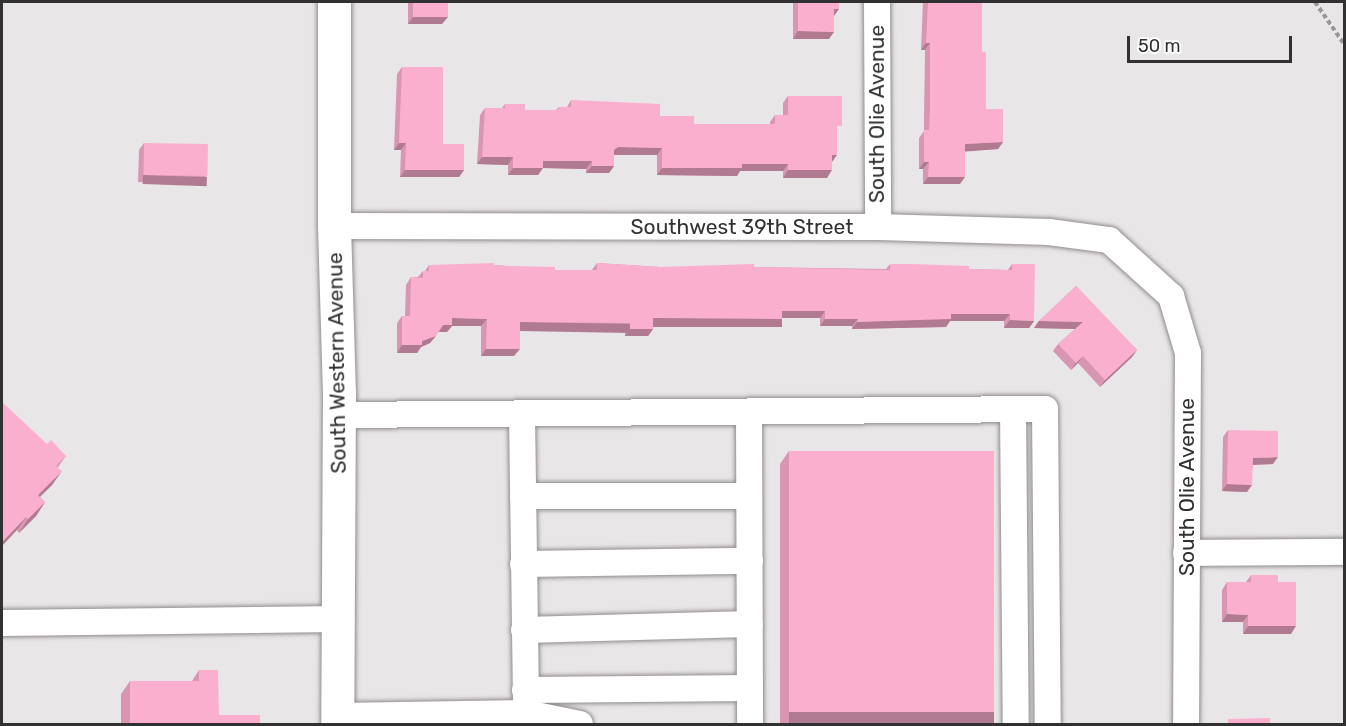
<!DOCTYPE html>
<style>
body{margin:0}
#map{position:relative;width:1346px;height:726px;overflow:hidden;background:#e9e6e7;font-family:Rubik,sans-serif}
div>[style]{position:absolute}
.path>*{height:4px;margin-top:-2px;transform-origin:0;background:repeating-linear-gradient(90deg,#999798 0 4.5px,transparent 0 7.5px)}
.roads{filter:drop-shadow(0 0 2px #918d8e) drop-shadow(0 0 2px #918d8e)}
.minor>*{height:26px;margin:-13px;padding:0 13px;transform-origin:13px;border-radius:13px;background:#fff}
.major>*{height:33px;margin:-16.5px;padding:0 16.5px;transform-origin:16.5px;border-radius:16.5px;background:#fff}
.wall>*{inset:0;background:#d896b2}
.shaded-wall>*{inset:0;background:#b07a91;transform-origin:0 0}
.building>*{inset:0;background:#fbafcf;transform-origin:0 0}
span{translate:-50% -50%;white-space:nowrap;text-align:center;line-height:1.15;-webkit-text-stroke:5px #fff;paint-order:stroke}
.street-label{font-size:21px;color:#323131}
.frame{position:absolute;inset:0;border:3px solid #323131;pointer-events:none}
.scale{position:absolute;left:1127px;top:36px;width:165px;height:27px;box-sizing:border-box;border:3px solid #323131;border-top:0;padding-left:8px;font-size:18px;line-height:21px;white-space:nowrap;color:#323131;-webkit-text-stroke:4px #fff;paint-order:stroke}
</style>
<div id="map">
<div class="path">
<div style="left:1315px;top:2px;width:51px;rotate:55.4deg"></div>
</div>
<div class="roads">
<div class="minor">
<div style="left:877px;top:2px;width:225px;rotate:89.7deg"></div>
<div style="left:334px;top:226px;width:544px;rotate:0.11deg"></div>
<div style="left:878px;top:227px;width:171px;rotate:1.7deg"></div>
<div style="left:1049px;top:232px;width:61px;rotate:7.6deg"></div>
<div style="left:1109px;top:240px;width:84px;rotate:42.1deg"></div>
<div style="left:1171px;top:296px;width:59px;rotate:73.4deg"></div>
<div style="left:1188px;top:353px;width:371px;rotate:90.3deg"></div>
<div style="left:1013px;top:409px;width:315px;rotate:89.5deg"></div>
<div style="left:749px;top:413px;width:311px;rotate:89.8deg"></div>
<div style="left:522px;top:414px;width:299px;rotate:89.2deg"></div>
<div style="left:526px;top:713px;width:55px;rotate:11.5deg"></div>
<div style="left:339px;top:415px;width:706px;rotate:-0.49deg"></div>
<div style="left:1045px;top:409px;width:315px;rotate:89.5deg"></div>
<div style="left:523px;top:496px;width:226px"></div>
<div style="left:1186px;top:553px;width:158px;rotate:-0.4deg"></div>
<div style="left:523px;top:564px;width:227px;rotate:-0.8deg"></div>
<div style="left:2px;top:623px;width:336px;rotate:-0.7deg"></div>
<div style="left:524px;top:630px;width:226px;rotate:-1.5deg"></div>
<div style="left:525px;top:690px;width:225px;rotate:-0.5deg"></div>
<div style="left:337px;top:716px;width:189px;rotate:-0.9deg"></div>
<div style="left:526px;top:713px;width:11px;rotate:90deg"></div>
</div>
<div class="major">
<div style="left:334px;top:2px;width:224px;rotate:90deg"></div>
<div style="left:334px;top:226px;width:167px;rotate:88.3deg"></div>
<div style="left:339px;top:393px;width:331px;rotate:90.3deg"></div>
</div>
</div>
<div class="wall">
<div style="clip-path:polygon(408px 2px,448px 2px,442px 24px,408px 24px)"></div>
<div style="clip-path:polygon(793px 2px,839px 2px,834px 16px,829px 39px,793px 39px)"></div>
<div style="clip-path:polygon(923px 2px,982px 2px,982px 52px,986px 109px,1003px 142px,998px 149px,965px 151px,960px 184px,923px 184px,923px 169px,919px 169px,919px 138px,924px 131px,924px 116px,925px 50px,921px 50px)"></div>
<div style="clip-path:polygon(402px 67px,443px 144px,464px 170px,459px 177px,400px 177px,401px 150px,394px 150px,397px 74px)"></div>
<div style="clip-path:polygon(788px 96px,837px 132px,832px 162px,827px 178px,783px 178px,783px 171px,740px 171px,737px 176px,657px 175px,657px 155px,614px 155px,614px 166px,609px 173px,586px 173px,586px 169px,543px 168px,538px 175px,508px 175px,508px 165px,477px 164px,480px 115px,485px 108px,502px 108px,505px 104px,525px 110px,556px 110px,559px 107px,567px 107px,571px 100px,660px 116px,694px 124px,770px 124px,770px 122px,775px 115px,783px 115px,783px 103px)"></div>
<div style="clip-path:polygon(144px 143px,207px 177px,202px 184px,138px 182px,139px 150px)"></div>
<div style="clip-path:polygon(597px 263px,660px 267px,754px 267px,886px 269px,890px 264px,969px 269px,1008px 270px,1012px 264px,1034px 321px,1029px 328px,1004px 328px,1004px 321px,950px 321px,946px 327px,852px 329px,852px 326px,820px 326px,820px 318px,782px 318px,777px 327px,653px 326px,653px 329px,648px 336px,625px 336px,625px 330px,520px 329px,514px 356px,481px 356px,481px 326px,452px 326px,447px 332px,438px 332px,430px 343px,421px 347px,417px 353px,397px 353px,397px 323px,402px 316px,405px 316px,406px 285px,411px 277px,418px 277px,423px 271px,425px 271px,429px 265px,494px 265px,555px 270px,592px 270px)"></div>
<div style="clip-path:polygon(1076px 286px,1137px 350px,1132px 357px,1100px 387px,1078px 363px,1071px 370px,1053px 351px,1058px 344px,1075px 329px,1034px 328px,1039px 321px)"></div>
<div style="clip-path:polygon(1228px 430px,1273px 464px,1253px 465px,1247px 492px,1222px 491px,1223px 437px)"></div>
<div style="clip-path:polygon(47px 444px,66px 456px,58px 467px,52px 485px,40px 497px,45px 502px,36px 516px,19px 533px,17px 530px)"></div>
<div style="clip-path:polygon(789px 451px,985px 724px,780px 724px,780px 464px)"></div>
<div style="clip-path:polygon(1251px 575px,1278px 582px,1291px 634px,1243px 634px,1243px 622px,1222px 622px,1222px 590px,1227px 582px,1246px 582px)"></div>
<div style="clip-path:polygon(199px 670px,219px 715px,260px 724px,121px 724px,121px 694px,130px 681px,192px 681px)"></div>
</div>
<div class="shaded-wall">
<div style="clip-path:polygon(834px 9px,839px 9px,834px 16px)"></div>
<div style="clip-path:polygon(413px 17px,448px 17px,442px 24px,408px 24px)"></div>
<div style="clip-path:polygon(798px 31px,834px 32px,829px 39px,793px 39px)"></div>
<div style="clip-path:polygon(926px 43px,930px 43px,925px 50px,921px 50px)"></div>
<div style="clip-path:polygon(1003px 142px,998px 149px,960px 152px,965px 144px)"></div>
<div style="clip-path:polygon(399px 143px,406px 143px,401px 150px,394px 150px)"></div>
<div style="clip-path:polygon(618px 147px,662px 148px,657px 155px,613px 155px,614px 150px)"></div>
<div style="clip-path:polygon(832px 155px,837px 155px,832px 162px)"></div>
<div style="clip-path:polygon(482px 157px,513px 157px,508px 165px,477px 164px)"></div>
<div style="clip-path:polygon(543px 161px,592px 161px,586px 169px,543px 168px,538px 175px,508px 175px,513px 168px)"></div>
<div style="clip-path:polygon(924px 162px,929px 162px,923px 169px,919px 169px)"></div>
<div style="clip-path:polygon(742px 164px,788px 164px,783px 171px,740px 171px,737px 176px,657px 175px,662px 168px)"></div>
<div style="clip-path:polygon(592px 166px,614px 166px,609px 173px,586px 173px)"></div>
<div style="clip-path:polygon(405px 170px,464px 170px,459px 177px,400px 177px)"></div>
<div style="clip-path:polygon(788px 170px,832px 170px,827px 178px,783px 178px)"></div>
<div style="left:143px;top:175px;width:64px;height:9px;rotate:2deg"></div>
<div style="clip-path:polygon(928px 177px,965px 177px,960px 184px,923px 184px)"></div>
<div style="clip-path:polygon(782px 311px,825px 311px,820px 318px,777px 318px)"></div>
<div style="clip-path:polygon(951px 314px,1010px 314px,1004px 321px,950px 321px,946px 327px,852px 329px,857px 322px)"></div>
<div style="clip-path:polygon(452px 318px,487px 319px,481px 326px,452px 326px,447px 332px,438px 332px,443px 325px)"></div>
<div style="left:653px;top:318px;width:129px;height:9px"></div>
<div style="clip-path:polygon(825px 319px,858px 319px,852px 326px,820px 326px)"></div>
<div style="clip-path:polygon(1010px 320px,1034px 321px,1029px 328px,1004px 328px)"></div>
<div style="clip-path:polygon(1039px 321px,1083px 322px,1078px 329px,1034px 328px)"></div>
<div style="left:520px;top:322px;width:110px;height:9px;rotate:1deg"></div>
<div style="clip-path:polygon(630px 329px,653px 329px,648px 336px,625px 336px)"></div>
<div style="clip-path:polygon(436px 336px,430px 343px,421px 347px,417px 353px,397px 353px,402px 345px,422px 341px)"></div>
<div style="clip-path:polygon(486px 349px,520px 349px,514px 356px,481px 356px)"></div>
<div style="clip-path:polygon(1137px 350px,1132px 357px,1100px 387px,1105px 380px)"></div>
<div style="clip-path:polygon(1083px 356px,1078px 363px,1071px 370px,1076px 363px)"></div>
<div style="clip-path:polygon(1278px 457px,1273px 464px,1248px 465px,1253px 458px)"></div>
<div style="clip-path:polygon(62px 471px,52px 485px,28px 508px,38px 495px)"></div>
<div style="clip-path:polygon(1227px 484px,1252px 485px,1247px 492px,1222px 491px)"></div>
<div style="clip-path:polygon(45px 502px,36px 516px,19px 533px,28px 519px)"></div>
<div style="clip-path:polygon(26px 517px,17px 530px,2px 546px,2px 542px)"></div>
<div style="clip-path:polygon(1227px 614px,1248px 615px,1243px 622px,1222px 622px)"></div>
<div style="clip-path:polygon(1248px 626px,1296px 626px,1291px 634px,1243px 634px)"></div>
<div style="left:789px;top:712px;width:205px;height:15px"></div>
</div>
<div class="building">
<div style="left:413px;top:2px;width:35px;height:15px"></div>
<div style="clip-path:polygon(798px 2px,839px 2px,839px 9px,834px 9px,834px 32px,798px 31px)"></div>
<div style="clip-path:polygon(928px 2px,982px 2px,982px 52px,986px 52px,986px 109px,1003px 109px,1003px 142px,965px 144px,965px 177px,928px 177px,929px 162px,924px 162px,924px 130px,929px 130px,930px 109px,930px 43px,926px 43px)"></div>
<div style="clip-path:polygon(402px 67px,443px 67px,443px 144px,464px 144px,464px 170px,405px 170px,406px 143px,399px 143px)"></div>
<div style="clip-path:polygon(788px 96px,842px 96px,842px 126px,837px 126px,837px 155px,832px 155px,832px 170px,788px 170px,788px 164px,742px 164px,742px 168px,662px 168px,662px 148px,618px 147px,614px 150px,614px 166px,592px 166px,592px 161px,543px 161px,543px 168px,513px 168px,513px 157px,482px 157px,485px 108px,505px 108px,505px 104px,525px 104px,525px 110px,558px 110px,559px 107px,571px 107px,571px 100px,660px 104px,660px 116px,694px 116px,694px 124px,775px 124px,775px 115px,788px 115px)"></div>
<div style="left:144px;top:143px;width:64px;height:32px;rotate:1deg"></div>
<div style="clip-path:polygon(494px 263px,494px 265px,508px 266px,555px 267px,555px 270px,597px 270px,597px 263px,660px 267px,754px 264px,754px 267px,890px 270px,890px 264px,909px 264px,969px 266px,969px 269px,1012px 270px,1012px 264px,1035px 264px,1034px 321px,1010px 320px,1010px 314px,951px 314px,951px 319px,857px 322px,858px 319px,825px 319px,825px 311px,782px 311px,782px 319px,653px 318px,653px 329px,630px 329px,630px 323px,520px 322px,520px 349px,486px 349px,487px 319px,452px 318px,452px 325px,443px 325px,436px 336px,422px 341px,422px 345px,402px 345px,402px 316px,410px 316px,411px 277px,423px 278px,423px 271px,429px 271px,429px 265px)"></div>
<div style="clip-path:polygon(1076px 286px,1137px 350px,1105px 380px,1083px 356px,1076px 363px,1058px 344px,1083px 322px,1039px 321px)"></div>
<div style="clip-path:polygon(2px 402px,47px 444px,51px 440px,66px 456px,56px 466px,62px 471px,38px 495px,45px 502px,28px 519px,26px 517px,2px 542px)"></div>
<div style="clip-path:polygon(1228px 430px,1278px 431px,1278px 457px,1253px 458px,1252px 485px,1227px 484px)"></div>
<div style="left:789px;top:451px;width:205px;height:261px"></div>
<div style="clip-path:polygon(1251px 575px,1278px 575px,1278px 582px,1296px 582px,1296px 626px,1248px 626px,1248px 615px,1227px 614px,1227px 582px,1251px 582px)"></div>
<div style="clip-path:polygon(199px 670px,218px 670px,219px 715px,260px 715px,260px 724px,130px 724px,130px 681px,199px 681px)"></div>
<div style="clip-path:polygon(1270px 718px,1270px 724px,1228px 724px,1228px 719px)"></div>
</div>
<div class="street-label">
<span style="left:877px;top:114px;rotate:-90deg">South Olie Avenue</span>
<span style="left:742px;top:227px">Southwest 39th Street</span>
<span style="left:337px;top:363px;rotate:-91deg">South Western Avenue</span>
<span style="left:1187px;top:487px;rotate:-90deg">South Olie Avenue</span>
</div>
<div class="frame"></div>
<div class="scale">50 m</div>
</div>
